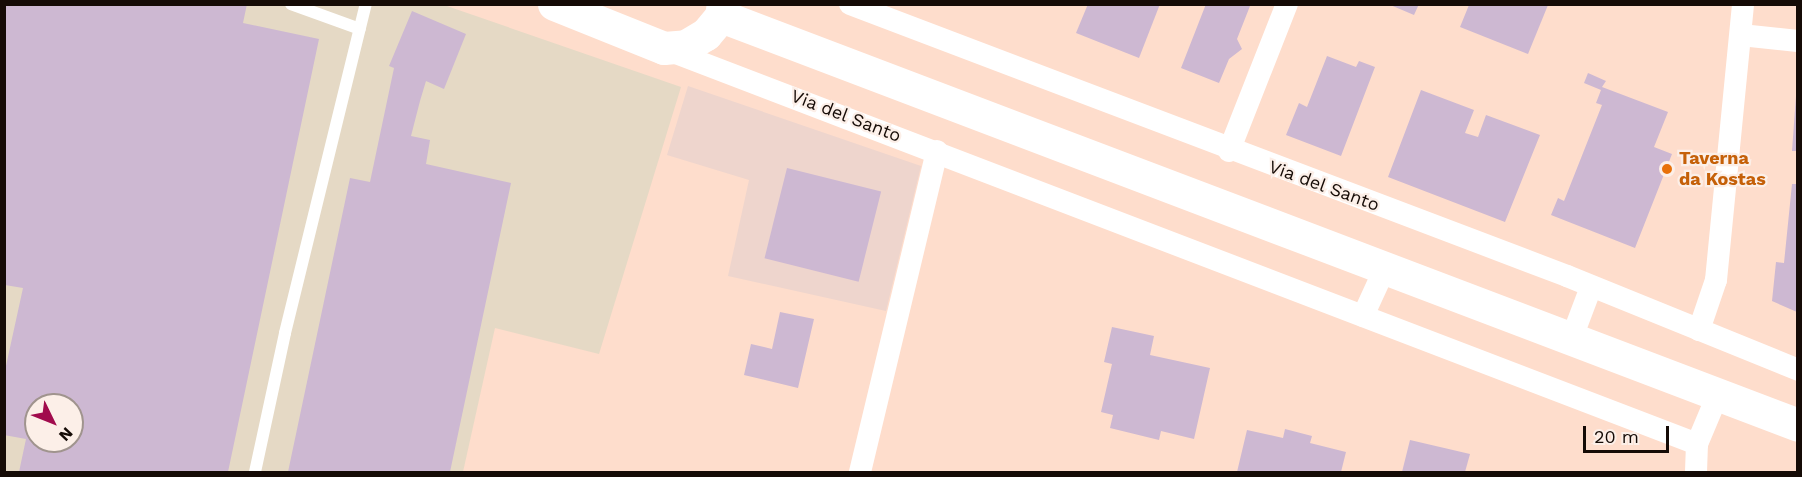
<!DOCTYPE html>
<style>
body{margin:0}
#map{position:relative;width:1802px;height:477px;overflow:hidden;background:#feddcc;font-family:"Work Sans",sans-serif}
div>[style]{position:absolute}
.commercial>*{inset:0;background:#eed5cd}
.industrial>*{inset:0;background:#e5d9c5}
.building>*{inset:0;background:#cdb8d2;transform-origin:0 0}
.lane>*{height:12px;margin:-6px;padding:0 6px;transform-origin:6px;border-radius:6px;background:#fff}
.street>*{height:22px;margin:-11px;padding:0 11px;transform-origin:11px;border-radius:11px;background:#fff}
.secondary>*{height:33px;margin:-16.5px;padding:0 16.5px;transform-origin:16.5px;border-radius:16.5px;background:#fff}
.dots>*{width:16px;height:16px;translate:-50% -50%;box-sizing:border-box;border:3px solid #fcefe8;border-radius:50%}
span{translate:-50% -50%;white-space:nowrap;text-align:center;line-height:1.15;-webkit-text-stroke:4.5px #fcefe8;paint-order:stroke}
.street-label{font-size:18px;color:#150b06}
.food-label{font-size:18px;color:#c56008;font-weight:700}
.left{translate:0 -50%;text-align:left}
.frame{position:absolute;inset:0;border:6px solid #150b06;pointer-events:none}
.north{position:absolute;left:24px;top:393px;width:60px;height:60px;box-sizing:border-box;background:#fcefe8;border:2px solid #a0948e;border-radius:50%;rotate:133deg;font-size:16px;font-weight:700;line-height:24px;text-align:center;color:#150b06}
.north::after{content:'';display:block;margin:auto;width:21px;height:27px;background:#a10b4d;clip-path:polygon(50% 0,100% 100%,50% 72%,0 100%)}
.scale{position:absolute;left:1583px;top:426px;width:86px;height:27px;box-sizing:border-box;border:3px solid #150b06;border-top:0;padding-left:8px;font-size:18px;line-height:21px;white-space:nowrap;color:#150b06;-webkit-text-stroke:4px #fcefe8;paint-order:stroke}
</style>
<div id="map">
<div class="commercial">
<div style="clip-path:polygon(688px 86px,921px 166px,886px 311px,728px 276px,749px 180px,667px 155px)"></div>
</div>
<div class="industrial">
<div style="clip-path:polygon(evenodd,4px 5px,444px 5px,681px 87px,599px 354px,495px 328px,463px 472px,5px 472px,4px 5px,36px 405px,72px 405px,72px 441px,36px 441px,36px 405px)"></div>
</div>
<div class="building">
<div style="clip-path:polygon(evenodd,5px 4px,247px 4px,243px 23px,319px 39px,228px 472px,19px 472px,26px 439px,4px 435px,4px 375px,23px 288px,5px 285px,5px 4px,36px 405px,72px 405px,72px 441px,36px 441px,36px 405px)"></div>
<div style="clip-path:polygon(1088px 4px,1160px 4px,1139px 58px,1076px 33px)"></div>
<div style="clip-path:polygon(1206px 4px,1250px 6px,1237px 39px,1242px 49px,1229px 59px,1219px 83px,1181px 68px)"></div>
<div style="clip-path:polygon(1388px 4px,1419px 4px,1414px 15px)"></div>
<div style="clip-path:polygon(1469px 5px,1548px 5px,1528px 54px,1460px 27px)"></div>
<div style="clip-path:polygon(412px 11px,466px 34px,444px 89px,426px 81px,420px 101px,411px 136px,430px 140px,426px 164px,511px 183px,450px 472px,288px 472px,350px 178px,370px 182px,394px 68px,389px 66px)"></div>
<div style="clip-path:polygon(1327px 56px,1356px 67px,1359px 61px,1375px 67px,1341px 156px,1286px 135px,1299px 103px,1307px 107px)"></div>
<div style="clip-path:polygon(1588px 73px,1606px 81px,1602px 87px,1668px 112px,1654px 147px,1672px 154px,1635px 248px,1551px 215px,1558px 198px,1564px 201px,1602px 105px,1596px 103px,1601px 90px,1584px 83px)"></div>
<div style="clip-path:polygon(1421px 90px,1474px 110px,1465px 133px,1478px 137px,1486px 115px,1540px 135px,1505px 222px,1388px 177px)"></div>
<div style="clip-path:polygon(1796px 96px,1797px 96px,1797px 151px,1792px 151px)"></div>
<div style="left:787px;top:168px;width:97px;height:93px;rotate:14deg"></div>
<div style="clip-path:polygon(1792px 184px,1797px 184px,1797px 312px,1772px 301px,1776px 262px,1784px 263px)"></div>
<div style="clip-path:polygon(780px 312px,814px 319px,798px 388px,744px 375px,751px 344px,772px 349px)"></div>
<div style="clip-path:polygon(1112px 327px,1154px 336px,1150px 355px,1210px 368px,1194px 439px,1161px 431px,1159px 440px,1110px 428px,1113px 415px,1101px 412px,1112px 364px,1104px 362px)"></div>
<div style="clip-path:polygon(1285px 429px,1312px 436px,1310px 443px,1346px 452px,1341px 472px,1237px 472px,1247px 430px,1283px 438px)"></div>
<div style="clip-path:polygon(1410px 440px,1470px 454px,1465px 472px,1402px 472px)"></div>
</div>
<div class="lane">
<div style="left:291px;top:4px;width:73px;rotate:19.9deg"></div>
<div style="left:255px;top:472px;width:142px;rotate:-77.8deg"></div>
<div style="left:285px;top:333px;width:339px;rotate:-76.2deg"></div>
</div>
<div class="street">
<div style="left:850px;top:4px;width:767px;rotate:20.77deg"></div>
<div style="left:1567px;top:276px;width:249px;rotate:22.1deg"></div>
<div style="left:1741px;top:35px;width:57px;rotate:6deg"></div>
<div style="left:668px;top:50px;width:1102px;rotate:20.95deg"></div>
<div style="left:1229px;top:151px;width:158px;rotate:-68.5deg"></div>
<div style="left:1363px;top:316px;width:53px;rotate:-65.4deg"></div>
<div style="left:1699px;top:330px;width:53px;rotate:-71.2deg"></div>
<div style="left:1716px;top:280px;width:277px;rotate:-84.4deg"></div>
<div style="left:1571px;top:340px;width:57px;rotate:-69.3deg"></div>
<div style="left:860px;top:472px;width:330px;rotate:-76.5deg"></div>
<div style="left:1696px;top:472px;width:28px;rotate:-88deg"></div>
<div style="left:1697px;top:444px;width:54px;rotate:-67.2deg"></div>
</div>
<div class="secondary">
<div style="left:554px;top:4px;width:118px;rotate:21.8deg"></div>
<div style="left:664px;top:48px;width:22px;rotate:-5deg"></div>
<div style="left:686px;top:46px;width:23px;rotate:-31deg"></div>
<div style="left:706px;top:34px;width:23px;rotate:-50deg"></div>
<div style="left:721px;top:16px;width:12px;rotate:-81deg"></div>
<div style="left:721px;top:16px;width:1152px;rotate:20.79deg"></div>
</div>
<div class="dots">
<div style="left:1667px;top:169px;background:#e8710a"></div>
</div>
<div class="street-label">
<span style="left:846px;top:116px;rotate:21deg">Via del Santo</span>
<span style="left:1324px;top:186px;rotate:20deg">Via del Santo</span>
</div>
<div class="food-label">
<span class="left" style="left:1679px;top:169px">Taverna<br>da Kostas</span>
</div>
<div class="frame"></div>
<div class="north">N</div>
<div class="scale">20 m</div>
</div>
